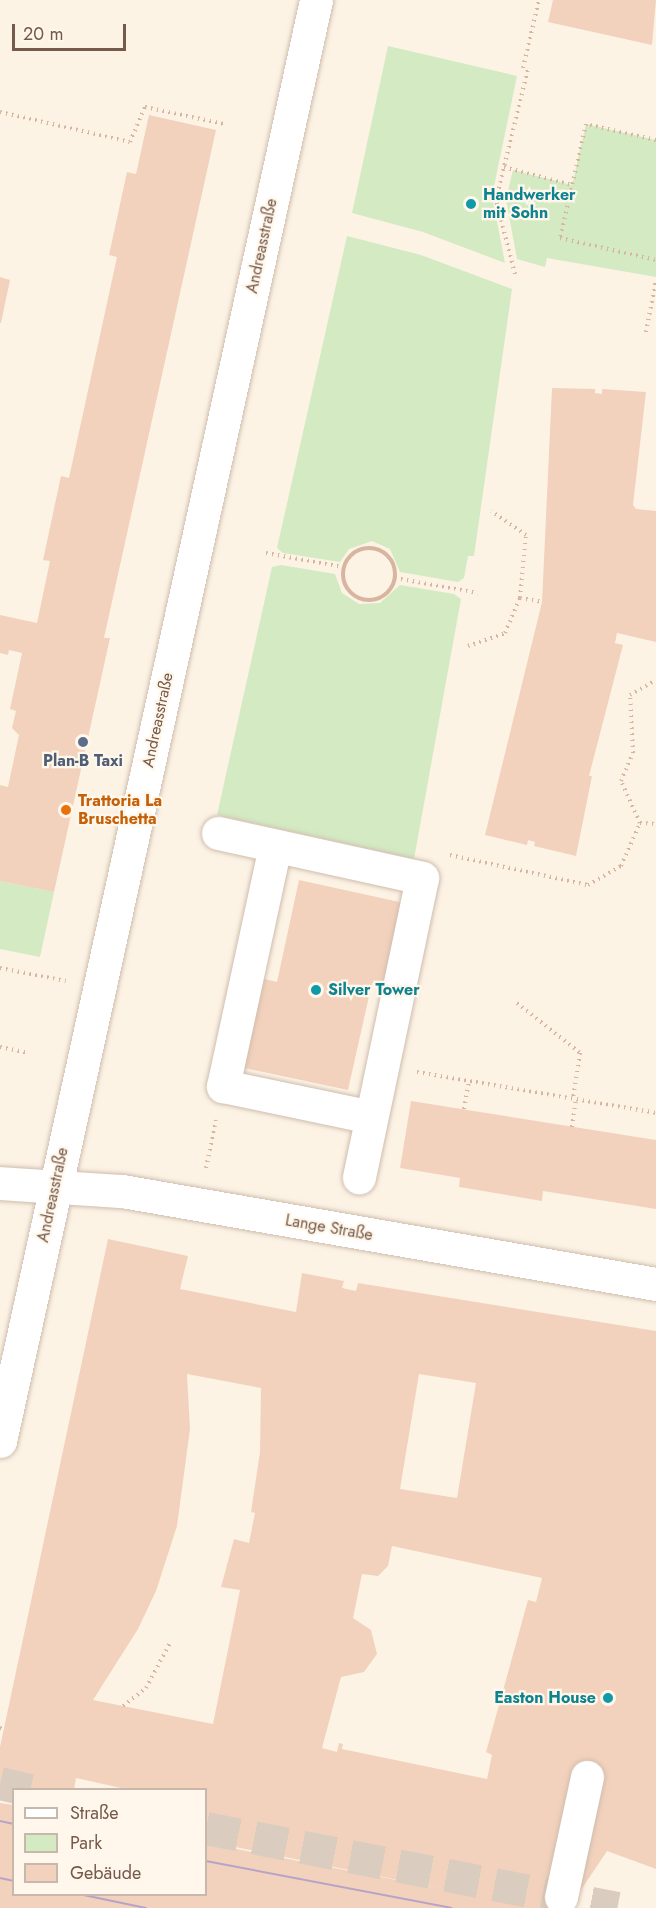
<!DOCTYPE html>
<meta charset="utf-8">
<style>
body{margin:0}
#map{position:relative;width:656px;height:1908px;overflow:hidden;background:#fcf3e5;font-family:Jost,sans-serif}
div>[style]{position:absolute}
.green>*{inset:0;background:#d3eac3}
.building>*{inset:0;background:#f2d2bd}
.minor-tunnel>*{height:33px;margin-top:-16.5px;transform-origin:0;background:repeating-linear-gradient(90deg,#daccbe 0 33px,transparent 0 49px)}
.path>*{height:4px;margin-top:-2px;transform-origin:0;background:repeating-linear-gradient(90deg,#d7b5a0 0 1.5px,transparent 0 6px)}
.path>.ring{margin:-2px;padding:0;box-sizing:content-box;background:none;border:4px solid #d7b5a0;border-radius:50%}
.roads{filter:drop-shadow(0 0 2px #d0bdae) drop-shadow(0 0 2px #d0bdae)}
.minor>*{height:33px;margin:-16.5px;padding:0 16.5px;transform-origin:16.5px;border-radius:16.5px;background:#fff}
.tram>*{height:1.5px;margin:-0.75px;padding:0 0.75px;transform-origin:0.75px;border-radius:0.75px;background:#b6a3c6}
.dots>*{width:16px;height:16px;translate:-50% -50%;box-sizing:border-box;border:3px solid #fff7eb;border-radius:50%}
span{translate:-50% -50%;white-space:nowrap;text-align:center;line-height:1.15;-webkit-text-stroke:4.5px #fff7eb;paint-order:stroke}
.culture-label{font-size:16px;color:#0d838f;font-weight:700}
.left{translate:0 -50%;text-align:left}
.right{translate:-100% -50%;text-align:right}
.street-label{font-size:16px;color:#75594a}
.service-label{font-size:16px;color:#4e5e75;font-weight:700}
.food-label{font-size:16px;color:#c56008;font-weight:700}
.legend{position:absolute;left:12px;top:1788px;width:195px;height:108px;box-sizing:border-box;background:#fff7eb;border:2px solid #c8b8ab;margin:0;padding:8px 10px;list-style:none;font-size:18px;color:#75594a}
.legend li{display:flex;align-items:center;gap:12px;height:30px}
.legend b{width:30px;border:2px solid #c8b8ab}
.scale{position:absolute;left:12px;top:24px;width:114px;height:27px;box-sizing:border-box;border:3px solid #75594a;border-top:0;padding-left:8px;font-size:18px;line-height:21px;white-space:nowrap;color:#75594a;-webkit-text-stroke:4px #fff7eb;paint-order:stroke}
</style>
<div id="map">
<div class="green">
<div style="clip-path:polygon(388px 46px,517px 76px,492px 196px,505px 263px,423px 232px,352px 213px)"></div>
<div style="clip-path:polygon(586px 124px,656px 140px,656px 277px,547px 258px,545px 267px,517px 259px,506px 199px,513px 170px,572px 185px)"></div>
<div style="clip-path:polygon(347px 236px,421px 255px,512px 289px,474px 556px,468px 556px,464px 578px,458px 582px,400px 572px,390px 549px,372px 541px,349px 549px,340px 562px,283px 553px,277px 548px)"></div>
<div style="clip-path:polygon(281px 565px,335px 574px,342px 593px,359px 604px,380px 603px,400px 585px,454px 594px,461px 599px,414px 859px,217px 815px,272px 567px)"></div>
<div style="clip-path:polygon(0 881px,54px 892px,40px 957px,0 949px)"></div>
</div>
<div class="building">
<div style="clip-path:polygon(553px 0,656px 0,652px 45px,548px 22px)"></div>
<div style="clip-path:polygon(149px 115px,216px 130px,104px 638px,110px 638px,54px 892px,0 881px,0 785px,8px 787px,19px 735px,12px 728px,16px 711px,10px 709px,22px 653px,9px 650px,8px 655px,0 653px,0 615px,37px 623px,50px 561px,43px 560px,61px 476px,69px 478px,117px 257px,109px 255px,127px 172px,136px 174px)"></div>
<div style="clip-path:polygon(0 277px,10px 280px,1px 323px,0 323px)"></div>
<div style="clip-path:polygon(552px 388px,595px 389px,595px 393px,602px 394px,602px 389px,646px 392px,633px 505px,636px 509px,656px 511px,656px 642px,617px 633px,615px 643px,623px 645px,589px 776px,592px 776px,576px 856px,534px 846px,535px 842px,528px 840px,527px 845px,485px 835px,542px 602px)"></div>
<div style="clip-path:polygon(299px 880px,404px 903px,386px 985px,372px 983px,348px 1090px,244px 1068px,264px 979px,277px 982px)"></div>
<div style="clip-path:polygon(411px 1101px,656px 1140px,656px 1209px,543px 1191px,542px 1201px,459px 1187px,460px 1178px,400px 1168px)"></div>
<div style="clip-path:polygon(evenodd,108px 1239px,188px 1256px,180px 1289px,296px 1312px,302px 1273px,344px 1281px,342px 1288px,356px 1291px,358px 1283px,656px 1331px,656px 1869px,607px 1851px,569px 1908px,0 1908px,0 1803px,14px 1805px,14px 1894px,206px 1894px,206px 1843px,447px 1890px,206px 1841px,206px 1790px,130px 1790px,76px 1778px,74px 1790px,14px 1790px,14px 1800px,0 1798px,0 1747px,108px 1239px,187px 1374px,261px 1388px,260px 1452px,251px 1512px,255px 1513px,249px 1543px,234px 1539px,221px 1587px,240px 1590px,213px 1724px,93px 1700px,138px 1629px,156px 1591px,177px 1526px,190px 1429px,187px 1374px,108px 1239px,419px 1374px,476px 1383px,457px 1498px,400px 1489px,419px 1374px,108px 1239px,392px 1546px,542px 1578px,536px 1602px,528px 1600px,486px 1752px,492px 1755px,487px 1779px,342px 1749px,343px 1744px,339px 1743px,337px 1752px,322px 1748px,341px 1677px,364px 1672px,377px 1654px,371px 1630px,353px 1618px,362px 1574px,378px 1576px,388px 1566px,392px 1546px)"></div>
</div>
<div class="minor-tunnel">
<div style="left:0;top:1783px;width:31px;rotate:13deg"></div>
<div style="left:206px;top:1828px;width:419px;rotate:11deg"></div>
</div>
<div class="path">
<div style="left:523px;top:68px;width:70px;rotate:-76.8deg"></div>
<div style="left:0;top:112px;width:133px;rotate:13deg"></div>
<div style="left:130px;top:142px;width:38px;rotate:-67deg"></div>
<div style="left:145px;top:107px;width:81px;rotate:12.1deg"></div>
<div style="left:656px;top:140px;width:72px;rotate:-167.1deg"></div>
<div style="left:586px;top:124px;width:117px;rotate:102.8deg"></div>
<div style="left:560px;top:238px;width:98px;rotate:12.9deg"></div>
<div style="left:504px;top:167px;width:70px;rotate:14.8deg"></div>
<div style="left:515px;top:274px;width:76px;rotate:-104.4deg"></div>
<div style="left:496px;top:200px;width:135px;rotate:-76.3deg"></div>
<div style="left:646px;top:332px;width:53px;rotate:-79.1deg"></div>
<div class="ring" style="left:343px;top:548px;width:48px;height:48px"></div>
<div style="left:266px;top:553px;width:78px;rotate:10.3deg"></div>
<div style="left:395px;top:578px;width:84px;rotate:10.2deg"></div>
<div style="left:520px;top:598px;width:22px;rotate:10deg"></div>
<div style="left:468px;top:646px;width:39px;rotate:-19deg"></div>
<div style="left:505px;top:633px;width:38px;rotate:-67deg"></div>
<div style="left:520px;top:598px;width:63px;rotate:-84.6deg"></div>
<div style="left:526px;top:535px;width:42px;rotate:-145.6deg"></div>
<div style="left:640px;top:823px;width:16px;rotate:4deg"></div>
<div style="left:450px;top:855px;width:141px;rotate:12.3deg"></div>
<div style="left:588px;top:885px;width:38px;rotate:-30deg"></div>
<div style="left:621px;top:866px;width:47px;rotate:-66.2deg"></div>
<div style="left:640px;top:823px;width:46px;rotate:-114.3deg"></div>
<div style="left:621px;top:781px;width:30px;rotate:-67deg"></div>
<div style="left:633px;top:753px;width:58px;rotate:-93deg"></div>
<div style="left:630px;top:695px;width:30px;rotate:-30deg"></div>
<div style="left:0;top:968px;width:67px;rotate:11.1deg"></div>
<div style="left:517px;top:1003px;width:80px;rotate:38.4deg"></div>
<div style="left:580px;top:1053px;width:47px;rotate:98.7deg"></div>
<div style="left:0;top:1047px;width:29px;rotate:12deg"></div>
<div style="left:417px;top:1072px;width:242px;rotate:9.7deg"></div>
<div style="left:464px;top:1109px;width:28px;rotate:-80deg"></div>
<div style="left:572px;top:1127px;width:27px;rotate:-82deg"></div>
<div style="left:206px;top:1168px;width:49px;rotate:-78.2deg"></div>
<div style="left:123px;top:1706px;width:29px;rotate:-38deg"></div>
<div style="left:146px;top:1688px;width:51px;rotate:-61.9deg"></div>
<div style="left:0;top:1728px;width:4px;rotate:14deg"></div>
</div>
<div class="roads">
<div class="minor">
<div style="left:218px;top:833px;width:209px;rotate:12.4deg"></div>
<div style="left:422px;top:878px;width:306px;rotate:101.9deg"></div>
<div style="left:275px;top:846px;width:246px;rotate:102.2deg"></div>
<div style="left:223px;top:1086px;width:151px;rotate:11.8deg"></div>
<div style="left:0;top:1183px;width:122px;rotate:3.8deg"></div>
<div style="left:122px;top:1191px;width:542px;rotate:9.88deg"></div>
<div style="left:0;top:1441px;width:1475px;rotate:-77.63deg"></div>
<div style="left:561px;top:1897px;width:123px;rotate:-77.8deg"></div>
</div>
</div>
<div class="tram">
<div style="left:0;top:1821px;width:14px;rotate:12deg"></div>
<div style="left:206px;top:1861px;width:250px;rotate:10.8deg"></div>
<div style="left:0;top:1878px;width:14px;rotate:12deg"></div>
<div style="left:79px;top:1894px;width:68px;rotate:11.8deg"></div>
</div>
<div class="dots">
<div style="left:471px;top:204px;background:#0f9aa8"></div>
<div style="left:83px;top:742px;background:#5c6f8a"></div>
<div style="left:66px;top:810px;background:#e8710a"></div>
<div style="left:316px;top:990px;background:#0f9aa8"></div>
<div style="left:608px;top:1698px;background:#0f9aa8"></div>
</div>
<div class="culture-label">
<span class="left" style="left:483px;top:204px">Handwerker<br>mit Sohn</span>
<span class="left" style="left:328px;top:990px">Silver Tower</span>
<span class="right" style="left:596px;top:1698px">Easton House</span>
</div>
<div class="street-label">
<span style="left:262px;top:246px;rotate:-78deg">Andreasstraße</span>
<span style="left:158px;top:720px;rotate:-78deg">Andreasstraße</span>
<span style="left:53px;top:1195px;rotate:-78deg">Andreasstraße</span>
<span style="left:329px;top:1228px;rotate:10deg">Lange Straße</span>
</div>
<div class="service-label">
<span style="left:83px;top:761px">Plan-B Taxi</span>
</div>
<div class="food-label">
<span class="left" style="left:78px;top:810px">Trattoria La<br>Bruschetta</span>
</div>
<ul class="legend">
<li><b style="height:8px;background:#fff"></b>Straße</li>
<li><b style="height:16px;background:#d3eac3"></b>Park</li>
<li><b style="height:16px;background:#f2d2bd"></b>Gebäude</li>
</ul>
<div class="scale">20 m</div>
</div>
